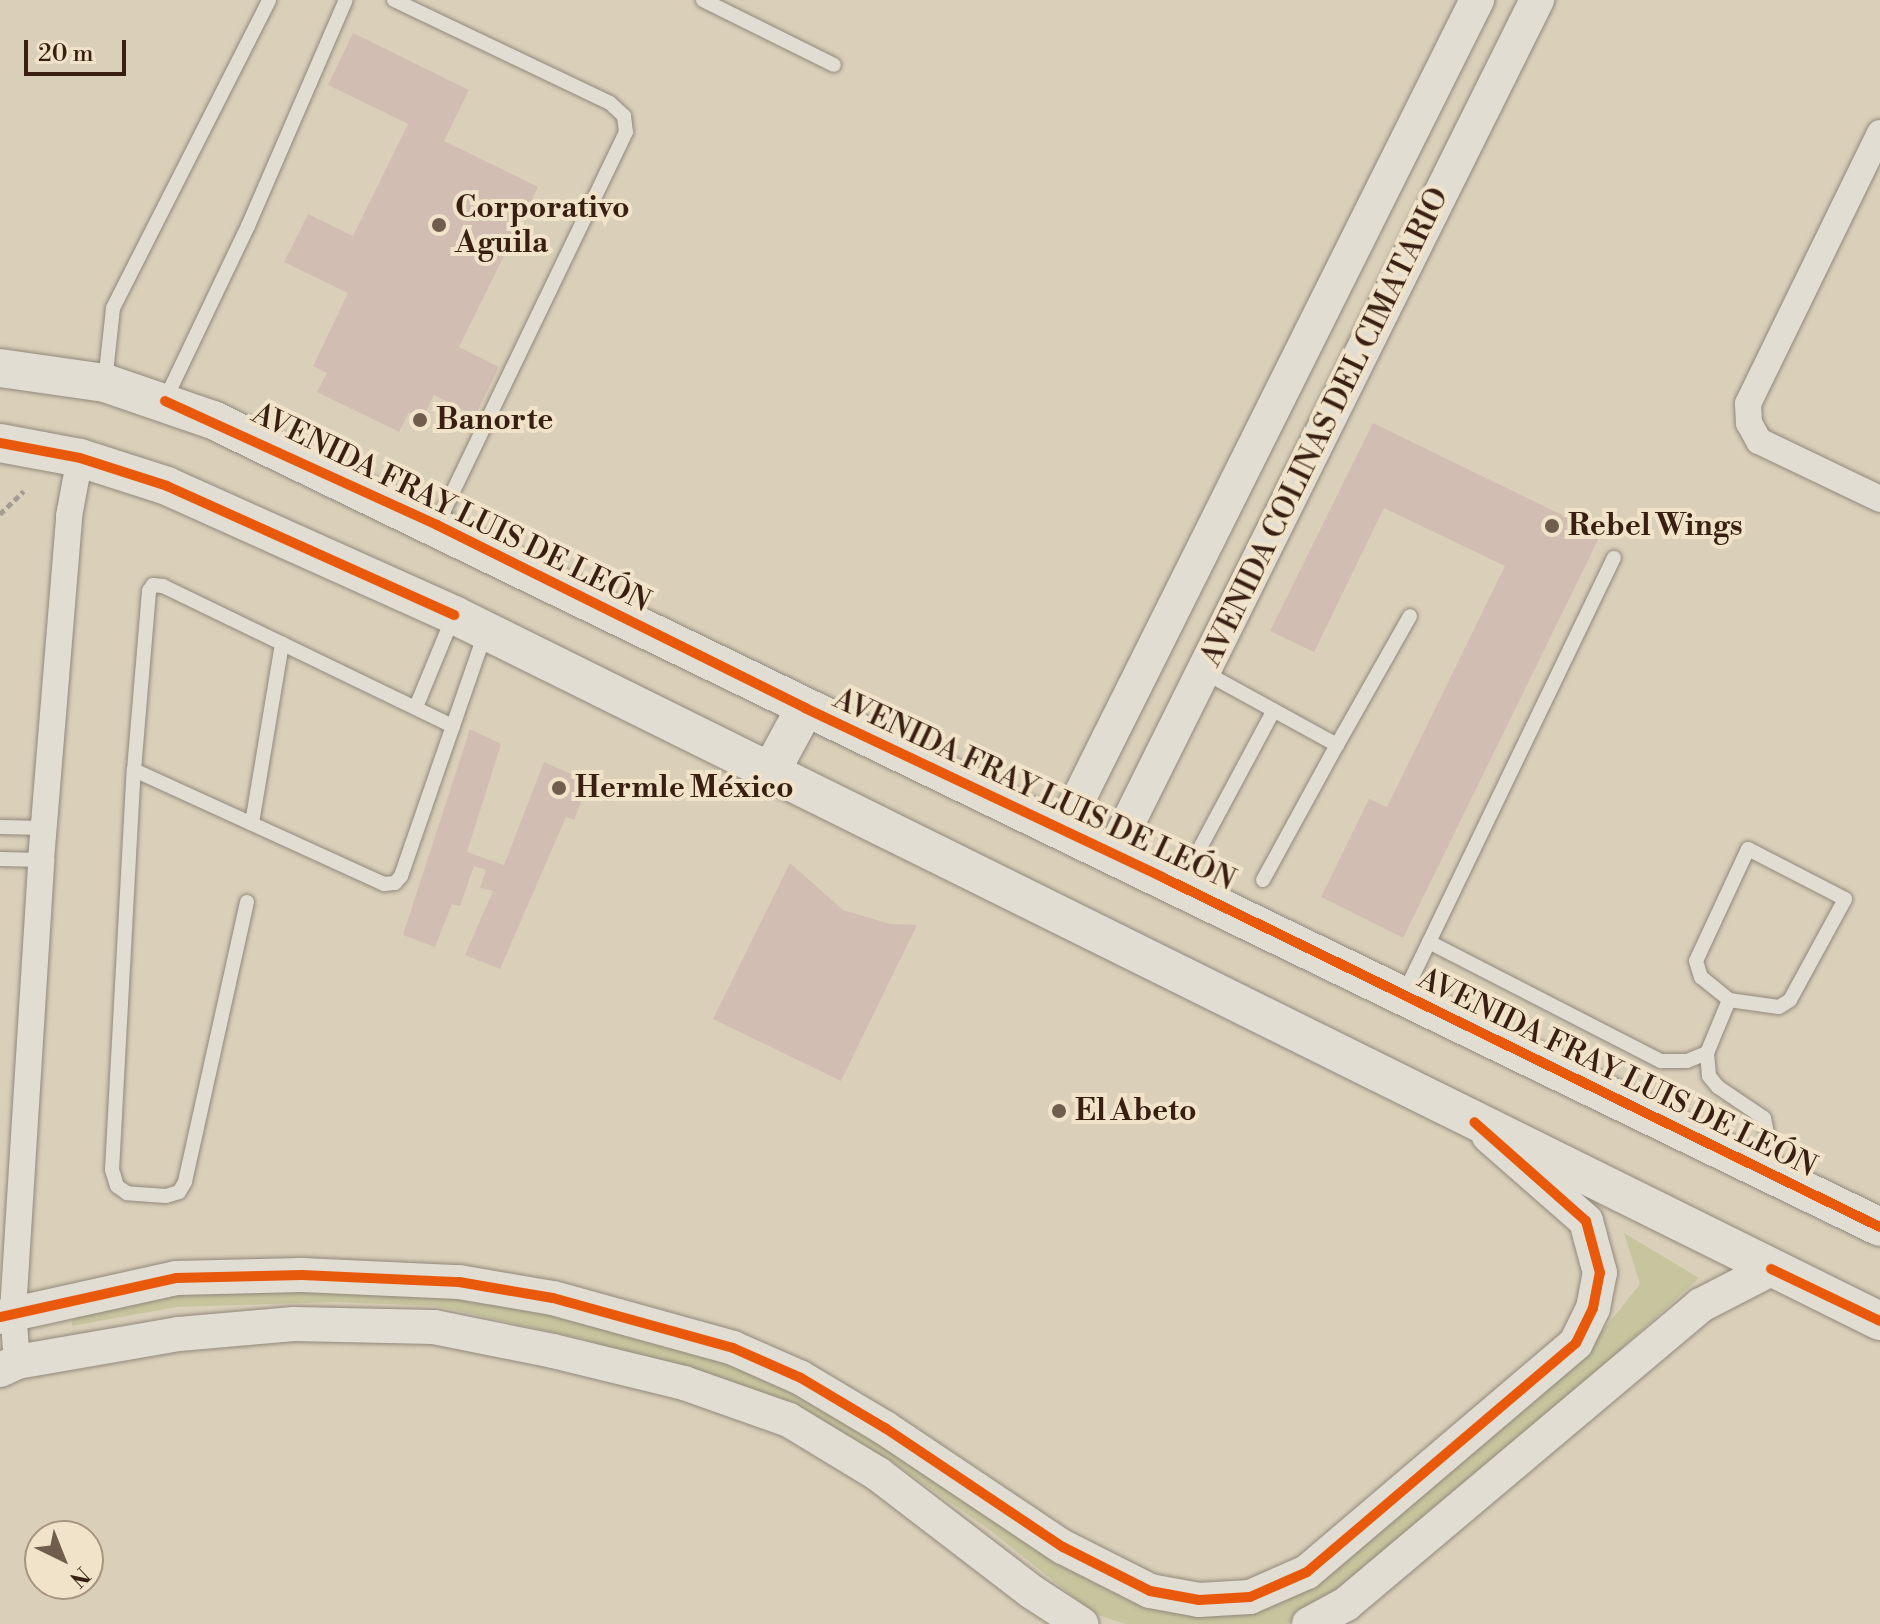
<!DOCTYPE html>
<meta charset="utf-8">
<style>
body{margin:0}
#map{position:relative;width:1880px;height:1624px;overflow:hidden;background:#dad0ba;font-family:"Libre Bodoni",serif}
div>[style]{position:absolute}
.green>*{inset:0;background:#c7c59e}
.building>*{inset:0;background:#d1bdb1}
.path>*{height:5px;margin-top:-2.5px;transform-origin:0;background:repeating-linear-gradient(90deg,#a49d94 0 6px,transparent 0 10px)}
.roads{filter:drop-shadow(0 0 2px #91887b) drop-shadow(0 0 2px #91887b)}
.service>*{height:14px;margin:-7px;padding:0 7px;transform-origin:7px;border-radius:7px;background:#e2ddd2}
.minor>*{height:26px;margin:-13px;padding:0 13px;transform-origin:13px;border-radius:13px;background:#e2ddd2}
.tertiary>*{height:34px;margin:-17px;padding:0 17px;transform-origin:17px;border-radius:17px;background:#e2ddd2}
.secondary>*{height:38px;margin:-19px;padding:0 19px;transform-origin:19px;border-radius:19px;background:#e2ddd2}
.cycleway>*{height:10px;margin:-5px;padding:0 5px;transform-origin:5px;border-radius:5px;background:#e8590c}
.dots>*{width:22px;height:22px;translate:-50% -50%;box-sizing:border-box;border:4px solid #f0e3c9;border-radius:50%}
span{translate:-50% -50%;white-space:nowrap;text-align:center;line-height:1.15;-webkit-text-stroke:8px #f0e3c9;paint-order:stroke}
.poi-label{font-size:30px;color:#391f12;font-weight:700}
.left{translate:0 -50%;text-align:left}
.street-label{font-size:30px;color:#391f12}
.north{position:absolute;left:24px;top:1520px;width:80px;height:80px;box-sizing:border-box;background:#f0e3c9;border:2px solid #a79580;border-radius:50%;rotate:137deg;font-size:22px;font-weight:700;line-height:32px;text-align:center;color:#391f12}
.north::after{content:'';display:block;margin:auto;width:28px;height:36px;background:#715d4d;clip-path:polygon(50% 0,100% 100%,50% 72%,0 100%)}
.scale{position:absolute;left:24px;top:40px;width:102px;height:36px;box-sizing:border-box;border:4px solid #391f12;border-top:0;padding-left:10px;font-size:24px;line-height:28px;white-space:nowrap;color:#391f12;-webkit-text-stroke:6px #f0e3c9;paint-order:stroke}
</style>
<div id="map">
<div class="green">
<div style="clip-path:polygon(1624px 1233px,1699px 1278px,1348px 1597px,1286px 1624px,1126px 1624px,1095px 1614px,991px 1531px,890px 1460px,776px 1404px,583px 1339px,436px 1306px,334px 1302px,176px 1307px,72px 1326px,73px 1311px,168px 1291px,432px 1289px,579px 1318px,786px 1382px,1106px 1580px,1256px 1602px,1580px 1359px,1640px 1284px)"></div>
</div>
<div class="building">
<div style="clip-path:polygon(353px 33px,469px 90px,444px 141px,538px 187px,459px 347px,499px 367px,475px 416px,434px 395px,422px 419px,409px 412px,399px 432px,317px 392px,327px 373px,313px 366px,348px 293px,284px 262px,308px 214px,353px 236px,408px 124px,328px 85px)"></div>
<div style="clip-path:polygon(1373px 423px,1601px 534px,1403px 938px,1321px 897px,1369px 799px,1387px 807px,1505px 566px,1384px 508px,1314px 652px,1270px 631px)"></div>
<div style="clip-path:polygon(470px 729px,501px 744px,467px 852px,504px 865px,544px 762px,589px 782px,574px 820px,566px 817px,500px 969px,465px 955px,493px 891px,480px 888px,486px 870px,474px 866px,460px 906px,452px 904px,435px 947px,403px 935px)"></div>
<div style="clip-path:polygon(790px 863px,843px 910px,890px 924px,917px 925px,841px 1081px,713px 1019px)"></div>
</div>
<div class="path">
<div style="left:0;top:514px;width:33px;rotate:-44deg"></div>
</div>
<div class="roads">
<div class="service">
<div style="left:394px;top:0;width:239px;rotate:25.5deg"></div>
<div style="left:610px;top:103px;width:19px;rotate:43deg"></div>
<div style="left:624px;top:116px;width:16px;rotate:83deg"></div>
<div style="left:626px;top:132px;width:436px;rotate:115.7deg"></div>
<div style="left:703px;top:0;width:146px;rotate:26.4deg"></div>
<div style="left:105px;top:382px;width:74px;rotate:-83.8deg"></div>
<div style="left:113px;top:308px;width:345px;rotate:-63.1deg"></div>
<div style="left:165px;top:400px;width:193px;rotate:-64.5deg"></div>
<div style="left:248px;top:226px;width:246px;rotate:-66.6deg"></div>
<div style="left:1204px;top:672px;width:152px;rotate:28.8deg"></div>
<div style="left:1337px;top:745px;width:148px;rotate:-60.5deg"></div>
<div style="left:416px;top:707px;width:100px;rotate:-67.6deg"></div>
<div style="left:134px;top:770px;width:275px;rotate:24.5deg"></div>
<div style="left:384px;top:884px;width:11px;rotate:-5deg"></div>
<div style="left:395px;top:883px;width:9px;rotate:-49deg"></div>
<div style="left:401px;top:876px;width:259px;rotate:-70.9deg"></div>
<div style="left:252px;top:823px;width:182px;rotate:-80.5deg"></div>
<div style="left:0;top:827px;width:45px;rotate:1.3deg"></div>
<div style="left:1201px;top:846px;width:154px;rotate:-61.8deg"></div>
<div style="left:0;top:859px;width:41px;rotate:1.4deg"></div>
<div style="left:1263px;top:880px;width:154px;rotate:-61.3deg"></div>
<div style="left:247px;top:902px;width:287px;rotate:102.5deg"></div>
<div style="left:185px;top:1182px;width:12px;rotate:121deg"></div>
<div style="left:179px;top:1192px;width:14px;rotate:163deg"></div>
<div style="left:166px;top:1196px;width:39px;rotate:-176deg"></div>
<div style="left:127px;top:1193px;width:12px;rotate:-145deg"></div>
<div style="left:117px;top:1186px;width:17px;rotate:-107deg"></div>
<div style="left:112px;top:1170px;width:401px;rotate:-86.9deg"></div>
<div style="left:134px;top:770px;width:180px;rotate:-85.2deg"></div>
<div style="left:149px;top:591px;width:7px;rotate:-56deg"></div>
<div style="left:153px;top:585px;width:10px;rotate:6deg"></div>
<div style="left:163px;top:586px;width:322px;rotate:25.8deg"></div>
<div style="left:1429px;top:942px;width:261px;rotate:27.2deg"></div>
<div style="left:1661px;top:1061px;width:26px"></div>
<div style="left:1687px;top:1061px;width:22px;rotate:-22deg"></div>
<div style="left:1404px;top:994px;width:484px;rotate:-64.3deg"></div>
<div style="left:1729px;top:1000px;width:50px;rotate:8deg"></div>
<div style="left:1779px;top:1007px;width:13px;rotate:-32deg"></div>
<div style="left:1790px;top:1000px;width:115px;rotate:-61.4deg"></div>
<div style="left:1845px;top:899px;width:109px;rotate:-152.7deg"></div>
<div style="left:1748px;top:849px;width:123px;rotate:114.9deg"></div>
<div style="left:1696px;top:961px;width:17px;rotate:73deg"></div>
<div style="left:1701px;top:977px;width:36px;rotate:39deg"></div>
<div style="left:1729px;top:1000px;width:57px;rotate:112.5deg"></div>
<div style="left:1707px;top:1053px;width:23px;rotate:85deg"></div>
<div style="left:1709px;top:1076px;width:14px;rotate:51deg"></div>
<div style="left:1718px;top:1087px;width:55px;rotate:34deg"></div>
<div style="left:1764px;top:1118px;width:55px;rotate:78.5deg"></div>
</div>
<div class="minor">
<div style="left:1880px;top:133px;width:301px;rotate:116deg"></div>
<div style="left:1748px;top:404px;width:19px;rotate:87deg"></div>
<div style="left:1749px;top:423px;width:21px;rotate:61deg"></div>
<div style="left:1759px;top:441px;width:134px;rotate:25.6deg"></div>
<div style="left:17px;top:1362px;width:51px;rotate:-94.5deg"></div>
<div style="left:13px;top:1311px;width:452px;rotate:-86.4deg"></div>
<div style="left:41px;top:860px;width:345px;rotate:-85.3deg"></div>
<div style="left:69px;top:516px;width:59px;rotate:-79.3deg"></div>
</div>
<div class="tertiary">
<div style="left:1063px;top:830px;width:928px;rotate:-63.49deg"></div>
<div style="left:1113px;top:853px;width:953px;rotate:-63.57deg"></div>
<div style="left:0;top:1317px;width:180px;rotate:-12.5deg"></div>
<div style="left:176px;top:1278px;width:126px;rotate:-1.4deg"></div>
<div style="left:302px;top:1275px;width:157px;rotate:2.6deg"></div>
<div style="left:459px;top:1282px;width:95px;rotate:9.7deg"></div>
<div style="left:553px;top:1298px;width:187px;rotate:15.5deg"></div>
<div style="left:733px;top:1348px;width:74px;rotate:23.8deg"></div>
<div style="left:801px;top:1378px;width:98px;rotate:30.8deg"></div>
<div style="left:885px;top:1428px;width:214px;rotate:33.8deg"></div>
<div style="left:1063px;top:1547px;width:97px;rotate:26.8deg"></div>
<div style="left:1150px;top:1591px;width:50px;rotate:10.4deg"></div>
<div style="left:1199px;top:1600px;width:51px;rotate:-3.4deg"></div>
<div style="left:1250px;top:1597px;width:62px;rotate:-23.7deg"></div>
<div style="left:1307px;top:1572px;width:353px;rotate:-40.4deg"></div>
<div style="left:1576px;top:1343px;width:39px;rotate:-64deg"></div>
<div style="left:1593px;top:1308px;width:36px;rotate:-79deg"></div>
<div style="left:1600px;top:1273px;width:54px;rotate:-105.1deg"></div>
<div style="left:1586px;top:1221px;width:129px;rotate:-138.8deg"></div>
<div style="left:0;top:1370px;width:19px;rotate:-25deg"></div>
<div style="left:17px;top:1362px;width:164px;rotate:-9.8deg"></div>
<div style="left:179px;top:1334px;width:115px;rotate:-5deg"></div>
<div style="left:294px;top:1324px;width:140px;rotate:1.2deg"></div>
<div style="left:434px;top:1327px;width:121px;rotate:11.4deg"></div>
<div style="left:553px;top:1351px;width:135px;rotate:13.7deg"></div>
<div style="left:684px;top:1383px;width:111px;rotate:19.4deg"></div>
<div style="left:789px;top:1420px;width:104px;rotate:31.2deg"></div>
<div style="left:878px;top:1474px;width:194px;rotate:37.5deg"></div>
<div style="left:1032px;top:1592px;width:59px;rotate:33.1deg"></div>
<div style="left:1309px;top:1624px;width:42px;rotate:-28.4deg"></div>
<div style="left:1346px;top:1604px;width:464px;rotate:-40.1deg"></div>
<div style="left:1701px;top:1305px;width:79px;rotate:-27.2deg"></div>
</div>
<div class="secondary">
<div style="left:0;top:368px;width:106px;rotate:8.1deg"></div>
<div style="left:105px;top:383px;width:114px;rotate:18.9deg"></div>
<div style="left:213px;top:420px;width:1852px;rotate:25.83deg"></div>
<div style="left:0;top:443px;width:81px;rotate:10.6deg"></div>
<div style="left:80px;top:458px;width:91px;rotate:17.8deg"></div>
<div style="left:167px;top:486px;width:315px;rotate:24.2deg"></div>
<div style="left:454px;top:615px;width:1591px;rotate:26.34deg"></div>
<div style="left:771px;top:771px;width:72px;rotate:-61.6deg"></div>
</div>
</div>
<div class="cycleway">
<div style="left:165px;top:401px;width:299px;rotate:24.5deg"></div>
<div style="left:437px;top:525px;width:411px;rotate:26.4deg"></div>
<div style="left:805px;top:708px;width:395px;rotate:25.3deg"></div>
<div style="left:1162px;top:877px;width:799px;rotate:25.99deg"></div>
<div style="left:0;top:443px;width:81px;rotate:10.6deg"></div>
<div style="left:80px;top:458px;width:91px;rotate:17.8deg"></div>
<div style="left:167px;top:486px;width:315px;rotate:24.2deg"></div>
<div style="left:1771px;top:1269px;width:121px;rotate:25.5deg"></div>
<div style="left:0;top:1317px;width:180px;rotate:-12.5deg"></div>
<div style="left:176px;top:1278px;width:126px;rotate:-1.4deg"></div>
<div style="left:302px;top:1275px;width:157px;rotate:2.6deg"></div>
<div style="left:459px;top:1282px;width:95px;rotate:9.7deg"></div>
<div style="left:553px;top:1298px;width:187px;rotate:15.5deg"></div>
<div style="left:733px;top:1348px;width:74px;rotate:23.8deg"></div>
<div style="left:801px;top:1378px;width:98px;rotate:30.8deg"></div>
<div style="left:885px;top:1428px;width:214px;rotate:33.8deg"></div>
<div style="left:1063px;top:1547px;width:97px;rotate:26.8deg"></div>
<div style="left:1150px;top:1591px;width:50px;rotate:10.4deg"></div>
<div style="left:1199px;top:1600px;width:51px;rotate:-3.4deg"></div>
<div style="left:1250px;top:1597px;width:62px;rotate:-23.7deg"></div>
<div style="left:1307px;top:1572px;width:353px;rotate:-40.4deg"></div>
<div style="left:1576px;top:1343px;width:39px;rotate:-64deg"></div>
<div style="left:1593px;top:1308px;width:36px;rotate:-79deg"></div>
<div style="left:1600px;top:1273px;width:54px;rotate:-105.1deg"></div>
<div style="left:1586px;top:1221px;width:149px;rotate:-138.5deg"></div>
</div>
<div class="dots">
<div style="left:439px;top:225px;background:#715d4d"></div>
<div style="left:420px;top:420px;background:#715d4d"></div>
<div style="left:1552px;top:526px;background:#715d4d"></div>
<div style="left:559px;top:788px;background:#715d4d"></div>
<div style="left:1059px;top:1111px;background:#715d4d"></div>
</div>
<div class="poi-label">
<span class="left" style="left:455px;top:225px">Corporativo<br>Aguila</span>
<span class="left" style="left:436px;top:420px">Banorte</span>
<span class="left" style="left:1568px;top:526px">Rebel Wings</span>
<span class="left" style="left:575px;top:788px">Hermle México</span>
<span class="left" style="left:1075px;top:1111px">El Abeto</span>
</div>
<div class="street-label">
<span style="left:1325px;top:427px;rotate:-64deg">AVENIDA COLINAS DEL CIMATARIO</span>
<span style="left:451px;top:508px;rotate:26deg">AVENIDA FRAY LUIS DE LEÓN</span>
<span style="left:1034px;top:790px;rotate:25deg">AVENIDA FRAY LUIS DE LEÓN</span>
<span style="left:1617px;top:1073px;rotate:26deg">AVENIDA FRAY LUIS DE LEÓN</span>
</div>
<div class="north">N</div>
<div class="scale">20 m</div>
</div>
